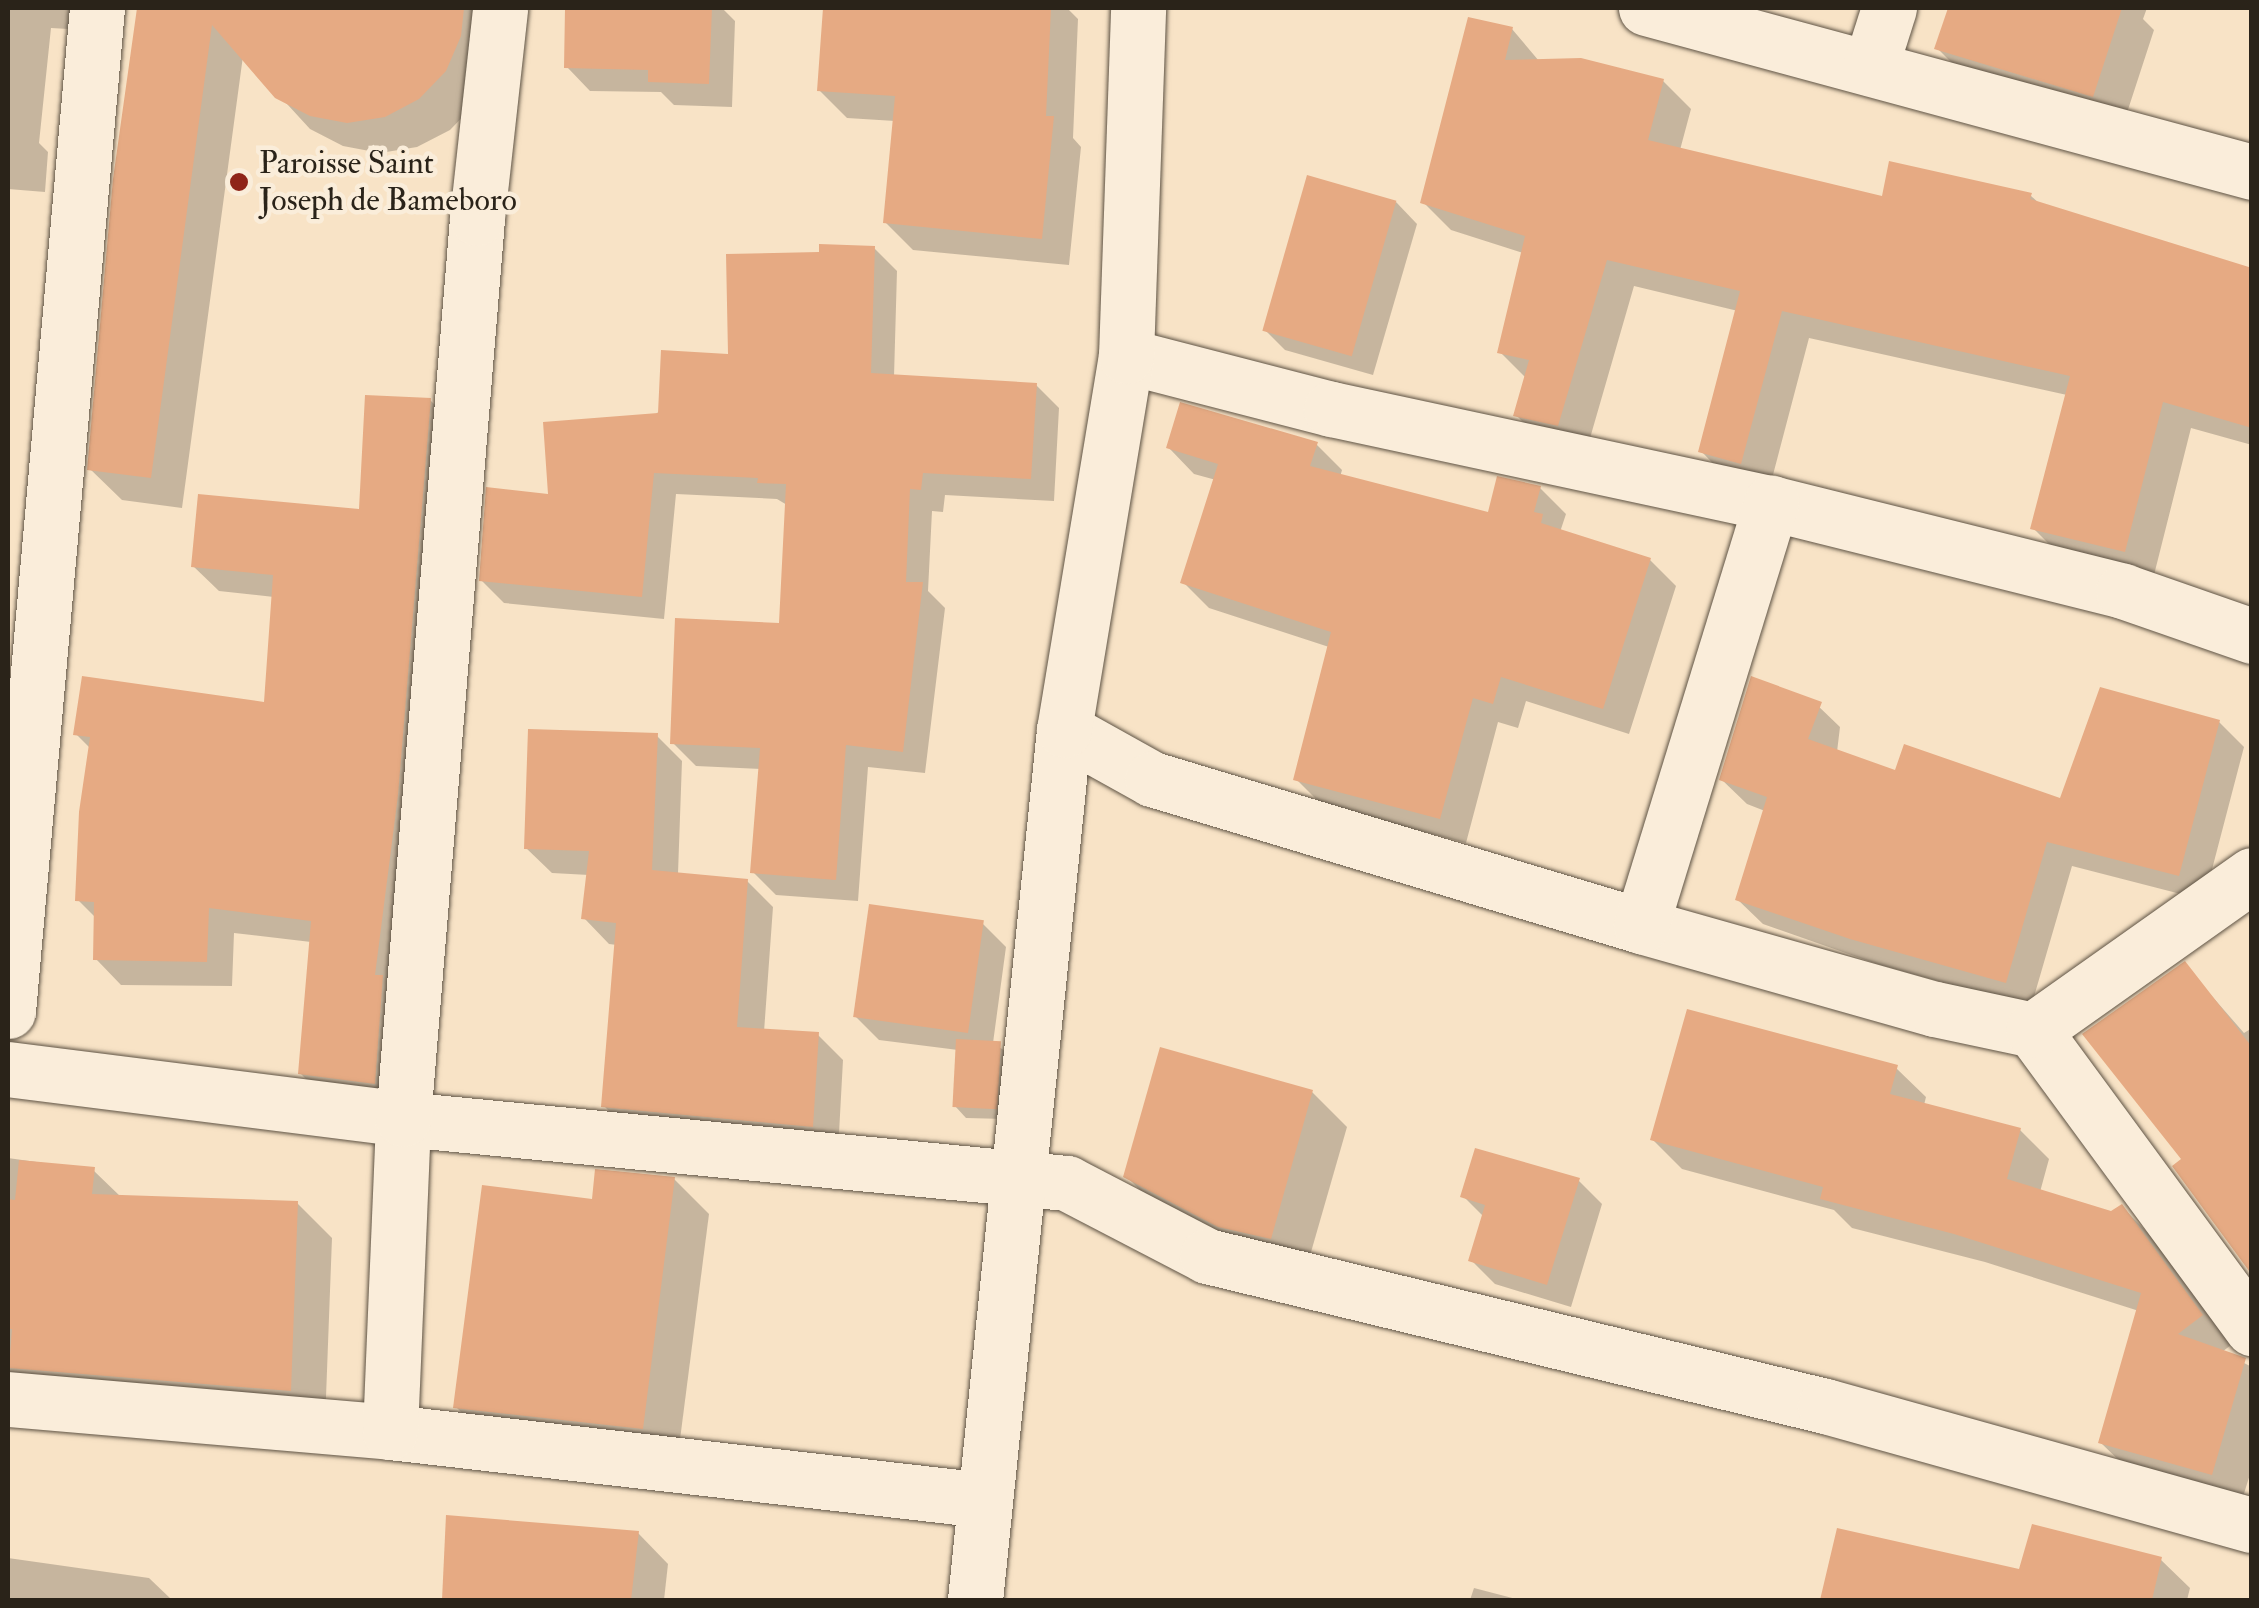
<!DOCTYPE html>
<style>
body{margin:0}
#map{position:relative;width:2259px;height:1608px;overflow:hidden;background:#f8e3c6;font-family:"IM FELL Double Pica",serif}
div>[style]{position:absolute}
.shadow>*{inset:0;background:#0003}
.building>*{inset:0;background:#e6aa83;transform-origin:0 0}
.roads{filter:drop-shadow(0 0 2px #5e5344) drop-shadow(0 0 2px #5e5344)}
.street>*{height:55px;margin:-27.5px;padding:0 27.5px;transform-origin:27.5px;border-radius:27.5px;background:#faedda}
.dots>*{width:28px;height:28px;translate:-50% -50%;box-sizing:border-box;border:5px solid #faedda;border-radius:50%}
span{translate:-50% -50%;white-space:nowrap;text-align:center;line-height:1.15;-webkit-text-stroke:9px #faedda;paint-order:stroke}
.poi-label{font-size:32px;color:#2a2319}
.left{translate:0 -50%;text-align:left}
.frame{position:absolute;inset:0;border:10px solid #2a2319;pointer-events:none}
</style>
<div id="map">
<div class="shadow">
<div style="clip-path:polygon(8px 8px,86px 8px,85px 30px,51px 28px,39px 143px,48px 152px,45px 192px,8px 189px)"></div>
<div style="clip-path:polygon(138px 8px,489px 8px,477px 102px,450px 130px,417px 147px,380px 153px,343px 146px,310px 129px,243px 56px,182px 508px,122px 500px,90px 469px,116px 179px)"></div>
<div style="clip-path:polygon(568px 8px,722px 8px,735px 21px,732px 107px,674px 105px,661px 92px,590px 91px,567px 67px)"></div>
<div style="clip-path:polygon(826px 8px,1067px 8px,1078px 19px,1073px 138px,1081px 147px,1069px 265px,913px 250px,885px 222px,895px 121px,847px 118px,819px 90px)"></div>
<div style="clip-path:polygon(1950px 8px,2147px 8px,2143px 19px,2154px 30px,2123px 125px,1967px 78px,1937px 48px)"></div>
<div style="clip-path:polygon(1512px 29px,1539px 61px,1663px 81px,1691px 109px,1680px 150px,1884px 199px,2030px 195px,2041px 205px,2252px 270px,2252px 445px,2191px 428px,2153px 579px,2061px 556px,2033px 528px,2067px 395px,1809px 338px,1769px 490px,1729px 480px,1701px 451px,1738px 311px,1634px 286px,1586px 452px,1544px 443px,1516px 415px,1526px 378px,1500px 352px,1523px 253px,1451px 230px,1423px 202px)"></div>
<div style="clip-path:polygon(1396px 202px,1417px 224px,1373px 375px,1285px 350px,1264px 329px)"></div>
<div style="clip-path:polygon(874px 248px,897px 271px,894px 377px,1036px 385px,1059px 408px,1054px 501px,945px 495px,943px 512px,932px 511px,928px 591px,945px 608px,925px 773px,868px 767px,858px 901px,776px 895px,753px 872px,761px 769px,696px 766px,673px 743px,782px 625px,787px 505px,777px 499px,676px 494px,664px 619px,504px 603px,481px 580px,551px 496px,730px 356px,822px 255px)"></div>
<div style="clip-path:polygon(430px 400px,456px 426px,399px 1108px,326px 1099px,300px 1073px,311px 942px,234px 933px,232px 986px,121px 985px,96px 959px,97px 919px,78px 900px,91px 749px,76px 734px,267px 705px,274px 597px,219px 591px,193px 566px,361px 511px)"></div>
<div style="clip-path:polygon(1316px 444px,1342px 470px,1340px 477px,1490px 515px,1540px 488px,1566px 514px,1560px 532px,1650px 560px,1676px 586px,1629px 734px,1526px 701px,1518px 728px,1498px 722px,1466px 843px,1322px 805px,1296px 779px,1329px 647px,1209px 608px,1183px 582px,1216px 480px,1194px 474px,1169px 448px)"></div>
<div style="clip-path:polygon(1814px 702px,1840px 727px,1837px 752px,1896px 773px,2062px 801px,2219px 722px,2244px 747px,2204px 900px,2072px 866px,2031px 1007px,1877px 964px,1763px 924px,1737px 899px,1765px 811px,1747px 804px,1721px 779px)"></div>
<div style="clip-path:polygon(656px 735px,682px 761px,678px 874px,747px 881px,773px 907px,764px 1032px,818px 1035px,843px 1060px,838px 1152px,630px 1132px,604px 1106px,617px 945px,609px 944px,584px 918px,589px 875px,552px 873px,526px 848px)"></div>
<div style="clip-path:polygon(982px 923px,1006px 947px,993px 1043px,1011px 1055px,1005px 1119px,966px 1118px,955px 1106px,958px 1050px,879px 1040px,855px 1016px)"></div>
<div style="clip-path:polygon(2184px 964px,2244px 1033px,2252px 1028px,2252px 1270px,2184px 1160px)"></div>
<div style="clip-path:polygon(1896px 1068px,1926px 1097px,1924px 1105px,2020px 1130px,2049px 1159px,2040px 1192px,2112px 1214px,2122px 1207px,2151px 1236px,2231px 1345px,2222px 1352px,2252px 1367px,2252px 1468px,2241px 1503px,2131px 1472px,2101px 1443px,2139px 1311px,1985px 1262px,1852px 1228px,1834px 1210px,1682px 1169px,1653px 1140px)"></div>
<div style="clip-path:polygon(1312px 1092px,1347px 1127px,1305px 1273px,1161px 1211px,1126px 1176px)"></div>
<div style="clip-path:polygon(8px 1158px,93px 1170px,121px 1197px,297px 1203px,332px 1238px,325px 1424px,8px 1413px)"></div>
<div style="clip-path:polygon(674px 1179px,709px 1214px,677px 1463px,491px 1442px,456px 1407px,594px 1202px)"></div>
<div style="clip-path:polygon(1578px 1180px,1602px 1204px,1571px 1307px,1495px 1284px,1471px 1260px,1484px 1217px,1463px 1196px)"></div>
<div style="clip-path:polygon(448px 1518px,638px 1533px,668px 1564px,664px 1600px,444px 1600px)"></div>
<div style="clip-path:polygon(1839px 1531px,2021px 1572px,2160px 1559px,2190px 1588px,2187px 1600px,1823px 1600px)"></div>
<div style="clip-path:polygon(8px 1558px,149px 1578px,172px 1600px,8px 1600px)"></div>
<div style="clip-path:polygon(1474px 1588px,1520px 1600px,1470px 1600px)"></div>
</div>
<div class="building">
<div style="clip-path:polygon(137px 8px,464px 8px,461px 36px,446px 71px,419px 99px,385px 117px,347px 123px,310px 116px,275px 98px,212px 25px,151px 478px,87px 470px,113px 179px)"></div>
<div style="clip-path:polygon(565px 8px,712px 8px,709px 84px,648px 82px,648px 70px,564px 68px)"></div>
<div style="clip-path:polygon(823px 8px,1051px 8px,1046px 116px,1054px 116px,1042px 239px,883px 223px,895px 96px,817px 91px)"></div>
<div style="clip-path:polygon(1948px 8px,2122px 8px,2093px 97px,1934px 49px)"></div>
<div style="clip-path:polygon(1468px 17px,1513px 27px,1505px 60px,1581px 58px,1664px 79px,1648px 140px,1882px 196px,1889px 161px,2032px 193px,2030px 199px,2252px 268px,2252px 428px,2163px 402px,2125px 552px,2030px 529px,2070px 376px,1782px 311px,1741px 464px,1698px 452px,1740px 291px,1607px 260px,1558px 426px,1513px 416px,1529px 360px,1497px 353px,1525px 236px,1420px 203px)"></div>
<div style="left:1307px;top:175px;width:93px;height:162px;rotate:16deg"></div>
<div style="clip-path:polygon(819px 244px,875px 246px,871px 373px,1037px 383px,1031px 479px,923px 473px,921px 490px,910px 489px,906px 582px,923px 582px,903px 752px,846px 745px,836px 880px,750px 873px,760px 748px,670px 744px,675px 618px,779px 623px,786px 484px,757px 483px,758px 478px,654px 473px,642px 597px,479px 581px,486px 487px,548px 494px,543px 422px,658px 413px,661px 350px,728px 354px,726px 254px,819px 252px)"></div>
<div style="clip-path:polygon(365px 395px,431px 398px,398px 795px,375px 975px,383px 975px,375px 1084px,298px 1074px,311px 921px,209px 908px,207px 962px,93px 960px,94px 902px,75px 901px,79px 812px,90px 737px,73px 735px,82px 676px,264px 702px,273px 575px,191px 567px,198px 494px,359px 509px)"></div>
<div style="clip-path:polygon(1180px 402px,1318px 442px,1310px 466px,1488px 512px,1497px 476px,1541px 486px,1534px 512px,1543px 514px,1541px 523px,1651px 558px,1603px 709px,1501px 677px,1493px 704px,1473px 698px,1440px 819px,1293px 780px,1331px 632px,1180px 583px,1218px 464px,1166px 448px)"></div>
<div style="clip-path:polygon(1751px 676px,1822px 702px,1808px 739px,1895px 770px,1904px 744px,2060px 798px,2100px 687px,2220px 720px,2179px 876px,2047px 842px,2006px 983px,1850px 939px,1735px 900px,1767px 797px,1719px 780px)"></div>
<div style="clip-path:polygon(528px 729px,658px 733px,652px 870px,748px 879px,737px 1027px,819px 1032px,813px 1127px,601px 1107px,616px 923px,581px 919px,589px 851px,524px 849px)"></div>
<div style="left:869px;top:904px;width:116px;height:114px;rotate:8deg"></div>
<div style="clip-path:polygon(2185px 961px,2252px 1047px,2252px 1275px,2172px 1166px,2181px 1159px,2082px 1034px)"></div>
<div style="clip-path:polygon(1687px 1009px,1898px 1065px,1890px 1094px,2021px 1128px,2007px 1179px,2111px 1211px,2122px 1204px,2203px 1315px,2178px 1334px,2246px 1358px,2212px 1475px,2098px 1443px,2141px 1293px,1954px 1234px,1820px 1199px,1823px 1187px,1650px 1140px)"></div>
<div style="left:956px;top:1039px;width:45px;height:68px;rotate:3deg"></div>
<div style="clip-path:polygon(1160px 1047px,1313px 1090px,1271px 1239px,1218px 1227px,1123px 1177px)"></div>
<div style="clip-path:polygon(1475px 1148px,1580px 1178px,1547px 1285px,1468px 1261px,1485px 1205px,1460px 1197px)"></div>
<div style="clip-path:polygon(19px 1160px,95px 1167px,92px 1194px,298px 1201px,291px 1391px,9px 1368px,12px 1329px,8px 1329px,8px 1199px,15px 1200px)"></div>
<div style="clip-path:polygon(595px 1169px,675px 1177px,643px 1429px,453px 1408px,482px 1185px,592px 1199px)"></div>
<div style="clip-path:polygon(446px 1515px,639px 1531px,631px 1600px,442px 1600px)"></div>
<div style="clip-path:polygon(2032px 1524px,2162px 1557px,2152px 1600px,1820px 1600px,1837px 1528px,2019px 1569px)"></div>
</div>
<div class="roads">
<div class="street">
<div style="left:1646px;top:8px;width:628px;rotate:15.14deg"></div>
<div style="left:1870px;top:68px;width:63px;rotate:-72.4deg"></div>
<div style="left:1126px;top:356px;width:212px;rotate:14.5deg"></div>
<div style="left:1331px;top:409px;width:450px;rotate:12.1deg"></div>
<div style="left:1771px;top:503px;width:363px;rotate:14deg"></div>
<div style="left:2123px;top:591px;width:137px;rotate:19.2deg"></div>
<div style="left:1064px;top:730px;width:101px;rotate:29.1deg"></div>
<div style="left:1152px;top:779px;width:511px;rotate:16.73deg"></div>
<div style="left:1641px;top:926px;width:305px;rotate:15.8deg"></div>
<div style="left:1935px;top:1009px;width:100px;rotate:12.1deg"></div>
<div style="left:2033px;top:1030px;width:370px;rotate:53.7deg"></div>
<div style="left:1641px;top:926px;width:443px;rotate:-72.9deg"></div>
<div style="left:8px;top:1011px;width:1007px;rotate:-84.93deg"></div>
<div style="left:2033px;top:1030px;width:268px;rotate:-35.3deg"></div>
<div style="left:8px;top:1069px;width:398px;rotate:7.2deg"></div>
<div style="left:403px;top:1119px;width:667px;rotate:5.51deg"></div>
<div style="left:1067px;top:1183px;width:158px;rotate:27.5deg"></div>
<div style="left:1207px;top:1256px;width:636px;rotate:13.64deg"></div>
<div style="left:1825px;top:1406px;width:443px;rotate:15.6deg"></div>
<div style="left:8px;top:1399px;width:383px;rotate:4.9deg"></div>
<div style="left:390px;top:1432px;width:598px;rotate:6.53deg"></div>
<div style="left:390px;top:1432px;width:313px;rotate:-87.6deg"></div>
<div style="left:403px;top:1119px;width:904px;rotate:-85.3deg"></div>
<div style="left:477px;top:218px;width:211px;rotate:-83.7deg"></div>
<div style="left:975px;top:1600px;width:875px;rotate:-84.16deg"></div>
<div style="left:1064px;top:730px;width:379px;rotate:-80.6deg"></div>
<div style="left:1126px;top:356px;width:348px;rotate:-88deg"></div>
</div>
</div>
<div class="dots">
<div style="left:239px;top:182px;background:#8f2418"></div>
</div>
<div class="poi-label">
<span class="left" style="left:259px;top:182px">Paroisse Saint<br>Joseph de Bameboro</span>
</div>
<div class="frame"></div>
</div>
